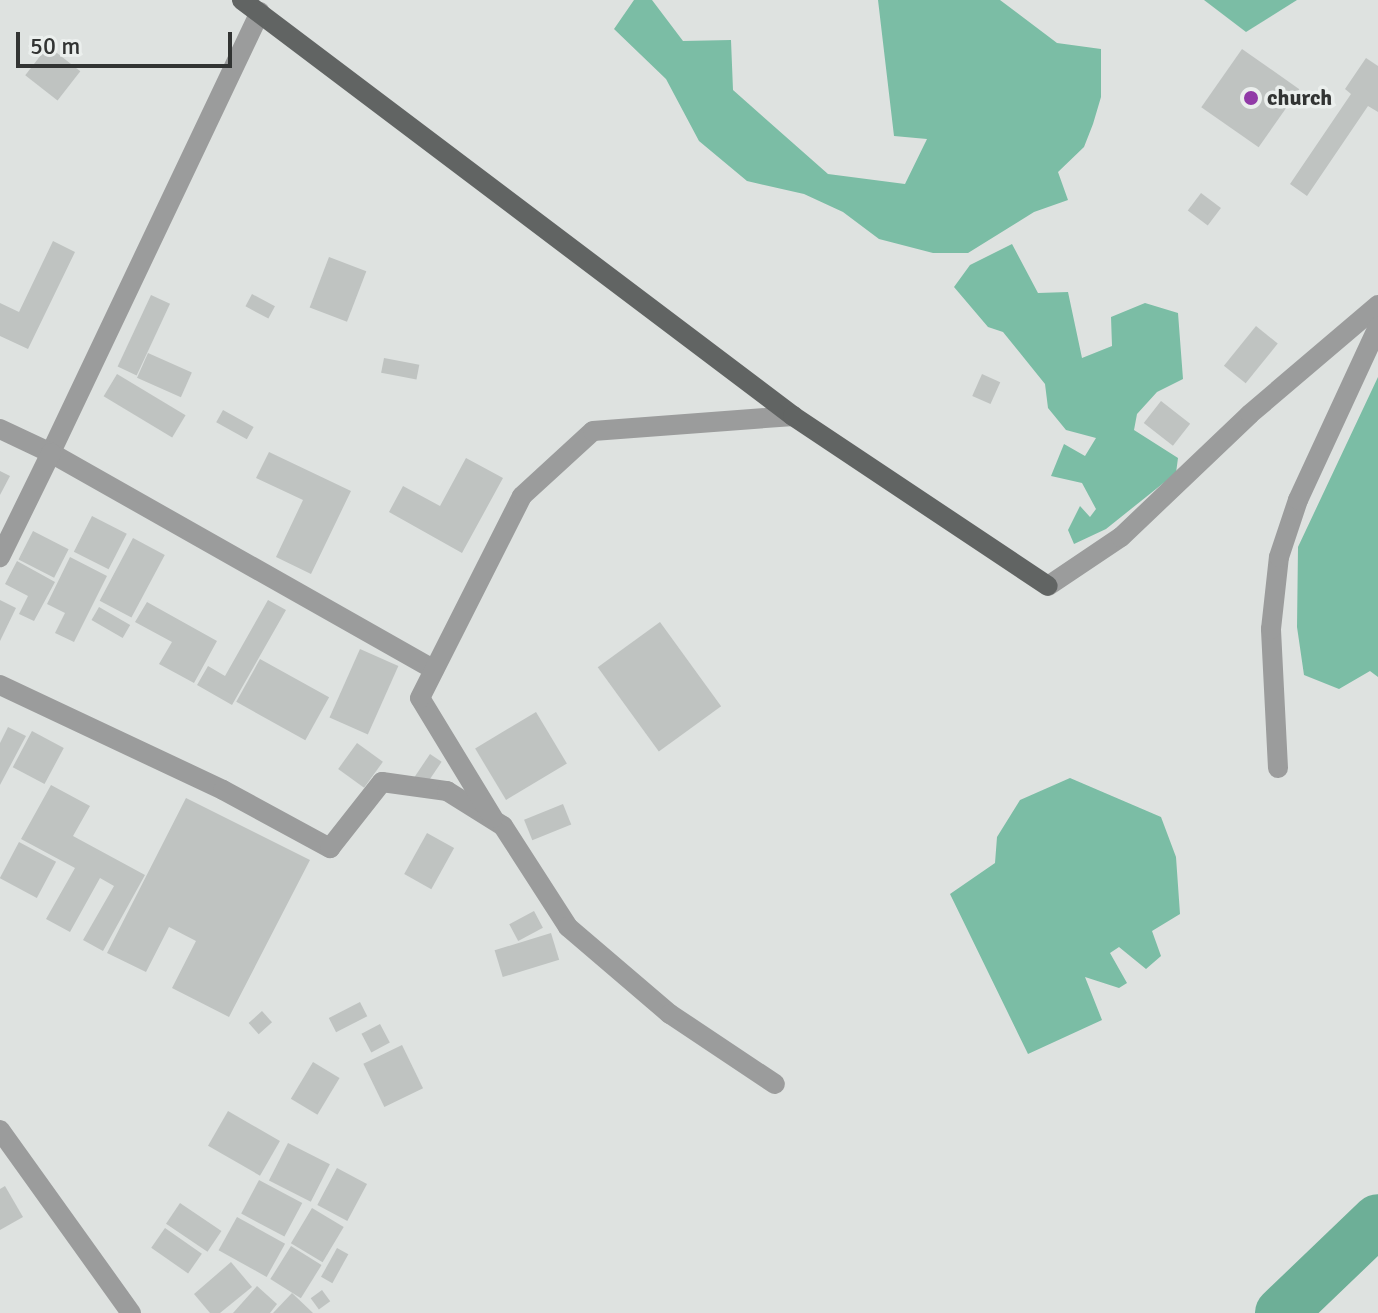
<!DOCTYPE html>
<style>
body{margin:0}
#map{position:relative;width:1378px;height:1313px;overflow:hidden;background:#dee2e0;font-family:Signika,sans-serif}
div>[style]{position:absolute}
.forest>*{inset:0;background:#7bbda5}
.river>*{height:52px;margin:-26px;padding:0 26px;transform-origin:26px;border-radius:26px;background:#6daf97}
.building>*{inset:0;background:#bfc3c1;transform-origin:0 0}
.minor>*{height:20px;margin:-10px;padding:0 10px;transform-origin:10px;border-radius:10px;background:#9b9c9c}
.primary>*{height:20px;margin:-10px;padding:0 10px;transform-origin:10px;border-radius:10px;background:#616463}
.dots>*{width:22px;height:22px;translate:-50% -50%;box-sizing:border-box;border:4px solid #ebefed;border-radius:50%}
span{translate:-50% -50%;white-space:nowrap;text-align:center;line-height:1.15;-webkit-text-stroke:7px #ebefed;paint-order:stroke}
.poi-label{font-size:22px;color:#323433;font-weight:700}
.left{translate:0 -50%;text-align:left}
.scale{position:absolute;left:16px;top:32px;width:216px;height:36px;box-sizing:border-box;border:4px solid #323433;border-top:0;padding-left:10px;font-size:24px;line-height:28px;white-space:nowrap;color:#323433;-webkit-text-stroke:6px #ebefed;paint-order:stroke}
</style>
<div id="map">
<div class="forest">
<div style="clip-path:polygon(634px 0,652px 0,683px 41px,731px 40px,733px 90px,828px 174px,905px 184px,927px 139px,894px 136px,878px 0,1000px 0,1057px 43px,1101px 49px,1101px 97px,1093px 124px,1084px 147px,1058px 172px,1068px 200px,1034px 212px,968px 253px,933px 253px,879px 239px,843px 212px,804px 194px,747px 181px,699px 141px,666px 79px,614px 29px)"></div>
<div style="clip-path:polygon(1204px 0,1297px 0,1246px 32px)"></div>
<div style="clip-path:polygon(1012px 244px,1038px 293px,1068px 292px,1082px 358px,1112px 346px,1111px 317px,1145px 303px,1178px 313px,1183px 379px,1157px 392px,1137px 414px,1134px 430px,1178px 458px,1176px 473px,1106px 529px,1074px 544px,1068px 530px,1080px 506px,1090px 517px,1096px 509px,1082px 483px,1051px 476px,1064px 444px,1085px 456px,1096px 438px,1066px 430px,1048px 408px,1045px 384px,1003px 332px,988px 327px,954px 287px,970px 265px)"></div>
<div style="clip-path:polygon(1378px 377px,1378px 677px,1370px 671px,1339px 689px,1304px 675px,1297px 627px,1298px 547px)"></div>
<div style="clip-path:polygon(1070px 778px,1161px 817px,1176px 857px,1180px 914px,1152px 931px,1161px 956px,1146px 969px,1119px 947px,1110px 953px,1127px 983px,1119px 988px,1085px 977px,1102px 1020px,1028px 1054px,950px 894px,995px 863px,997px 837px,1020px 800px)"></div>
</div>
<div class="river">
<div style="left:1281px;top:1313px;width:134px;rotate:-43.8deg"></div>
</div>
<div class="building">
<div style="left:48px;top:46px;width:41px;height:37px;rotate:38deg"></div>
<div style="left:1242px;top:49px;width:70px;height:71px;rotate:35deg"></div>
<div style="clip-path:polygon(1366px 58px,1378px 66px,1378px 112px,1368px 106px,1307px 196px,1290px 184px,1351px 94px,1345px 89px)"></div>
<div style="left:1201px;top:193px;width:25px;height:22px;rotate:37deg"></div>
<div style="clip-path:polygon(53px 241px,75px 252px,28px 349px,0 336px,0 303px,19px 312px)"></div>
<div style="left:329px;top:257px;width:40px;height:54px;rotate:21deg"></div>
<div style="left:252px;top:294px;width:26px;height:14px;rotate:28deg"></div>
<div style="left:151px;top:295px;width:21px;height:79px;rotate:25deg"></div>
<div style="left:1256px;top:326px;width:28px;height:51px;rotate:39deg"></div>
<div style="left:148px;top:353px;width:48px;height:27px;rotate:24deg"></div>
<div style="left:384px;top:358px;width:36px;height:15px;rotate:11deg"></div>
<div style="left:117px;top:374px;width:80px;height:26px;rotate:31deg"></div>
<div style="left:982px;top:374px;width:20px;height:24px;rotate:24deg"></div>
<div style="left:1161px;top:401px;width:37px;height:28px;rotate:38deg"></div>
<div style="left:223px;top:410px;width:35px;height:14px;rotate:29deg"></div>
<div style="clip-path:polygon(269px 452px,351px 491px,311px 574px,276px 557px,303px 500px,256px 478px)"></div>
<div style="clip-path:polygon(466px 458px,503px 478px,462px 553px,389px 512px,403px 486px,440px 506px)"></div>
<div style="clip-path:polygon(0 471px,10px 476px,0 495px)"></div>
<div style="left:92px;top:516px;width:39px;height:40px;rotate:27deg"></div>
<div style="left:33px;top:531px;width:40px;height:32px;rotate:27deg"></div>
<div style="left:133px;top:538px;width:36px;height:71px;rotate:28deg"></div>
<div style="clip-path:polygon(70px 557px,107px 576px,74px 642px,55px 633px,65px 613px,47px 604px)"></div>
<div style="clip-path:polygon(17px 561px,55px 582px,34px 621px,19px 614px,28px 596px,5px 584px)"></div>
<div style="clip-path:polygon(0 600px,16px 608px,0 641px)"></div>
<div style="clip-path:polygon(268px 600px,286px 610px,232px 705px,197px 685px,208px 666px,225px 676px)"></div>
<div style="clip-path:polygon(147px 602px,217px 641px,194px 683px,159px 664px,172px 642px,135px 622px)"></div>
<div style="left:99px;top:607px;width:36px;height:15px;rotate:30deg"></div>
<div style="left:660px;top:622px;width:104px;height:77px;rotate:54deg"></div>
<div style="left:360px;top:649px;width:42px;height:75px;rotate:24deg"></div>
<div style="left:260px;top:659px;width:79px;height:49px;rotate:29deg"></div>
<div style="left:536px;top:712px;width:60px;height:71px;rotate:59deg"></div>
<div style="clip-path:polygon(8px 727px,26px 736px,0 785px,0 743px)"></div>
<div style="left:32px;top:731px;width:36px;height:41px;rotate:28deg"></div>
<div style="left:357px;top:743px;width:32px;height:32px;rotate:36deg"></div>
<div style="left:430px;top:754px;width:14px;height:28px;rotate:34deg"></div>
<div style="clip-path:polygon(51px 785px,90px 806px,73px 836px,145px 875px,103px 951px,83px 940px,114px 886px,100px 878px,70px 932px,46px 919px,75px 868px,21px 839px)"></div>
<div style="clip-path:polygon(186px 798px,310px 860px,229px 1017px,172px 988px,196px 941px,169px 927px,146px 972px,107px 953px)"></div>
<div style="left:563px;top:804px;width:22px;height:42px;rotate:68deg"></div>
<div style="left:427px;top:833px;width:31px;height:47px;rotate:29deg"></div>
<div style="left:19px;top:842px;width:42px;height:41px;rotate:28deg"></div>
<div style="left:534px;top:911px;width:19px;height:28px;rotate:62deg"></div>
<div style="left:551px;top:933px;width:28px;height:59px;rotate:73deg"></div>
<div style="left:360px;top:1002px;width:16px;height:35px;rotate:63deg"></div>
<div style="left:262px;top:1011px;width:15px;height:18px;rotate:48deg"></div>
<div style="left:380px;top:1024px;width:21px;height:21px;rotate:62deg"></div>
<div style="left:402px;top:1045px;width:48px;height:43px;rotate:64deg"></div>
<div style="left:313px;top:1062px;width:31px;height:43px;rotate:31deg"></div>
<div style="left:228px;top:1111px;width:60px;height:40px;rotate:30deg"></div>
<div style="left:288px;top:1143px;width:47px;height:42px;rotate:27deg"></div>
<div style="left:337px;top:1168px;width:34px;height:42px;rotate:28deg"></div>
<div style="left:259px;top:1180px;width:49px;height:38px;rotate:28deg"></div>
<div style="clip-path:polygon(5px 1186px,23px 1217px,0 1230px,0 1189px)"></div>
<div style="left:180px;top:1203px;width:50px;height:25px;rotate:34deg"></div>
<div style="left:312px;top:1208px;width:37px;height:41px;rotate:31deg"></div>
<div style="left:237px;top:1217px;width:55px;height:38px;rotate:29deg"></div>
<div style="left:165px;top:1228px;width:45px;height:24px;rotate:35deg"></div>
<div style="left:291px;top:1246px;width:36px;height:39px;rotate:32deg"></div>
<div style="left:337px;top:1248px;width:13px;height:33px;rotate:29deg"></div>
<div style="clip-path:polygon(231px 1262px,252px 1287px,220px 1313px,210px 1313px,194px 1294px)"></div>
<div style="clip-path:polygon(257px 1286px,277px 1304px,270px 1313px,233px 1313px)"></div>
<div style="left:322px;top:1290px;width:14px;height:14px;rotate:54deg"></div>
<div style="clip-path:polygon(292px 1293px,313px 1313px,273px 1313px)"></div>
</div>
<div class="minor">
<div style="left:260px;top:12px;width:488px;rotate:115.4deg"></div>
<div style="left:51px;top:453px;width:440px;rotate:29.5deg"></div>
<div style="left:0;top:429px;width:56px;rotate:25.2deg"></div>
<div style="left:51px;top:453px;width:116px;rotate:116.1deg"></div>
<div style="left:1048px;top:586px;width:88px;rotate:-33.9deg"></div>
<div style="left:1121px;top:537px;width:178px;rotate:-43.6deg"></div>
<div style="left:1250px;top:414px;width:168px;rotate:-40.4deg"></div>
<div style="left:0;top:685px;width:246px;rotate:25.2deg"></div>
<div style="left:223px;top:790px;width:122px;rotate:28.5deg"></div>
<div style="left:330px;top:848px;width:84px;rotate:-51.8deg"></div>
<div style="left:382px;top:782px;width:66px;rotate:7.9deg"></div>
<div style="left:447px;top:791px;width:66px;rotate:32deg"></div>
<div style="left:503px;top:826px;width:120px;rotate:57.2deg"></div>
<div style="left:568px;top:927px;width:134px;rotate:40.5deg"></div>
<div style="left:670px;top:1014px;width:126px;rotate:33.7deg"></div>
<div style="left:1278px;top:768px;width:139px;rotate:-92.9deg"></div>
<div style="left:1271px;top:629px;width:72px;rotate:-83.7deg"></div>
<div style="left:1279px;top:557px;width:60px;rotate:-71.6deg"></div>
<div style="left:1298px;top:500px;width:191px;rotate:-65.2deg"></div>
<div style="left:493px;top:818px;width:140px;rotate:-121.3deg"></div>
<div style="left:420px;top:698px;width:226px;rotate:-63.2deg"></div>
<div style="left:522px;top:496px;width:96px;rotate:-42.5deg"></div>
<div style="left:593px;top:431px;width:201px;rotate:-4.3deg"></div>
<div style="left:0;top:1130px;width:225px;rotate:54.4deg"></div>
</div>
<div class="primary">
<div style="left:242px;top:0;width:690px;rotate:37.05deg"></div>
<div style="left:793px;top:416px;width:306px;rotate:33.7deg"></div>
</div>
<div class="dots">
<div style="left:1251px;top:98px;background:#913aa7"></div>
</div>
<div class="poi-label">
<span class="left" style="left:1267px;top:98px">church</span>
</div>
<div class="scale">50 m</div>
</div>
